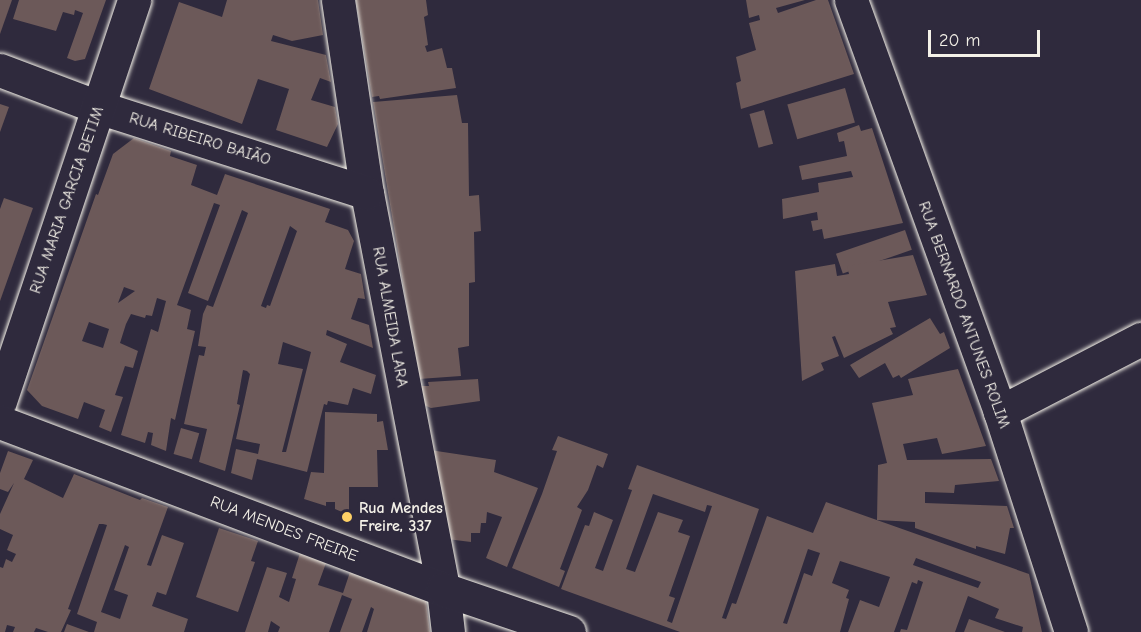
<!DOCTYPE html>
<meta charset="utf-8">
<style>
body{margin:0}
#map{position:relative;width:1141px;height:632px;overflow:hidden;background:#2f2a3d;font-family:"Comic Neue",sans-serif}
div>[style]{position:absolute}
.building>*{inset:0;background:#6c5959;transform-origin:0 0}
.roads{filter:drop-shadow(0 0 2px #f4f1e8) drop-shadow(0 0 2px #f4f1e8)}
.minor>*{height:33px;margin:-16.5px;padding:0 16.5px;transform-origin:16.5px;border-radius:16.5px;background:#2f2a3d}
.dots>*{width:16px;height:16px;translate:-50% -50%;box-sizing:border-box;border:3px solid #2f2a3d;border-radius:50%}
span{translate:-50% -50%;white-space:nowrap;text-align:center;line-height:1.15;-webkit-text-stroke:4.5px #2f2a3d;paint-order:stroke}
.street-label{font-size:16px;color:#f4f1e8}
.poi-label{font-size:16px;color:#f4f1e8;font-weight:700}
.left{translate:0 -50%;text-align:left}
.scale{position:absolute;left:928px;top:30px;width:112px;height:27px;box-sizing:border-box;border:3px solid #f4f1e8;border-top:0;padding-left:8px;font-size:18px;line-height:21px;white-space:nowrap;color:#f4f1e8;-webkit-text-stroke:4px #2f2a3d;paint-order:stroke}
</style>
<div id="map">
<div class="building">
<div style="clip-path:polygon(0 0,12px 0,0 34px)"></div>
<div style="clip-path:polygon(19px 0,106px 0,85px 59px,75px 61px,67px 58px,83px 13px,75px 10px,74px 15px,63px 12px,56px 31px,13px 19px)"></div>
<div style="clip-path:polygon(227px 0,318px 0,323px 35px,292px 41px,273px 35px,271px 41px,326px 55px,331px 82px,320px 78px,311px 100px,335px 107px,338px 124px,327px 147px,276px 130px,289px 89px,258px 79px,242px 124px,149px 89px,179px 2px,222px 17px)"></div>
<div style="clip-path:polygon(356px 0,426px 0,428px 15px,424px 17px,428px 45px,425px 46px,427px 52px,442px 48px,447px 68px,452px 68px,456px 88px,380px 99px,379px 96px,372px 97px)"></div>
<div style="clip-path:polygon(746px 0,805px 0,776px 8px,778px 13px,816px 0,828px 0,854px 74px,741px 109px,736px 83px,741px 81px,736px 57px,756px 50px,749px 23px,760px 20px,759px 15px,749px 18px)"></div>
<div style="left:845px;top:88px;width:36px;height:60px;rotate:74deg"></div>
<div style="clip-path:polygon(457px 95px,462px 123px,468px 123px,469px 196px,479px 195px,481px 231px,474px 232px,475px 282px,469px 283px,469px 346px,458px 348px,461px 376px,419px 379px,373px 102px)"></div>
<div style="clip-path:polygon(0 104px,9px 107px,0 132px)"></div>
<div style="left:764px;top:110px;width:35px;height:15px;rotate:75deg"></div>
<div style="clip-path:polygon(859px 125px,861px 131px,872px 128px,903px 223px,824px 239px,822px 229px,813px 231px,811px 221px,818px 220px,817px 212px,783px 219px,782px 199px,819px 192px,818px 183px,853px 177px,851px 171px,802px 180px,799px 166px,847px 156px,844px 141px,839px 142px,837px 133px)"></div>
<div style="clip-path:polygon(evenodd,134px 138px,171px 151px,170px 156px,197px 165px,191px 185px,217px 195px,225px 174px,330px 209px,325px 222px,348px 230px,354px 241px,345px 269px,361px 274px,365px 299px,358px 298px,351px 319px,369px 325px,373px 348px,327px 330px,326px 335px,347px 344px,340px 362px,376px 375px,371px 394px,353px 388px,348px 405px,328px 401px,327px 405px,324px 404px,307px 472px,257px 459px,252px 480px,231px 473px,236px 449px,258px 454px,260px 444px,236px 439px,250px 374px,247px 371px,243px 370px,237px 404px,240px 405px,225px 471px,199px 462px,207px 429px,184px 424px,199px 355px,204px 356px,206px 347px,198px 346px,203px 314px,207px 305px,213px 307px,248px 213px,242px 210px,208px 301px,188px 293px,220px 205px,214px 203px,177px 305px,191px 310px,187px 329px,195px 331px,175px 420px,171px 418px,166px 451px,151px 445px,153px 433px,148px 432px,145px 443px,121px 435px,151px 329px,158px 332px,166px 301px,157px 298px,152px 316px,146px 315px,145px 318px,131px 314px,126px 324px,120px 343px,138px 351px,133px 368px,125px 366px,115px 395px,123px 397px,111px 432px,99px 427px,105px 410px,84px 402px,78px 419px,42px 406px,27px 390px,96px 194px,98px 195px,113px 154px,134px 138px,290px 226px,297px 231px,270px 306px,267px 305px,266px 308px,261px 306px,290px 226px,134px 138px,124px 287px,135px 291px,118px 303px,124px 287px,134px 138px,89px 322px,109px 329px,103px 348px,82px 341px,89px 322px,134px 138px,283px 342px,311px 352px,286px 452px,282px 452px,303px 369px,278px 364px,283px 342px)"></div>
<div style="clip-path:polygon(4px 198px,33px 208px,0 301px,0 209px)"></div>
<div style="left:905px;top:230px;width:21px;height:73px;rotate:71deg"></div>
<div style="clip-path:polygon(913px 255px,927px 295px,888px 302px,896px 327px,890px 328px,893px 334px,844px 358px,835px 336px,832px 337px,839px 356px,821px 363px,824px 370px,802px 381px,795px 271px,835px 264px,837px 276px,849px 274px,847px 266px)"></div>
<div style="clip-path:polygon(930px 318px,940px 334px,944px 332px,950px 348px,901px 378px,899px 375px,893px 378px,885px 363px,859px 378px,850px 365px)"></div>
<div style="clip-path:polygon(958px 369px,986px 446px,942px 454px,937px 438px,903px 444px,907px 460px,991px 459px,999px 481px,955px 485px,954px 493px,925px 492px,925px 503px,1007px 506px,1014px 528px,1010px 528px,1005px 554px,976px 546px,976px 549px,915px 528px,915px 522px,877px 520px,878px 465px,887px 463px,872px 403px,913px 395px,908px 379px)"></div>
<div style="clip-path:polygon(478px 379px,480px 401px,431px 408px,424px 405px,421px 386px,429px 386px,428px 382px)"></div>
<div style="clip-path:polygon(325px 412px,377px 414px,377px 422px,383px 421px,388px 450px,377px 450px,378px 487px,349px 487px,349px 515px,335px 509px,335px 502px,326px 502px,326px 506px,304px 499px,311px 472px,324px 473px)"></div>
<div style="left:181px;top:428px;width:19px;height:27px;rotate:16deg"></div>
<div style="clip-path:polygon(558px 436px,608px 454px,603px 468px,597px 465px,588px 490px,577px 507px,582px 510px,560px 569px,565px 571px,559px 587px,512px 568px,542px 494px,557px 451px,552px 450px)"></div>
<div style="clip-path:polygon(430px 450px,496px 460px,494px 472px,538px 488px,507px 567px,486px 558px,502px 517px,487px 512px,486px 523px,481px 523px,480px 533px,471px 533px,471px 542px,447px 539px)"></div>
<div style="clip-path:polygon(evenodd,8px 451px,33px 460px,24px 479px,63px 498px,74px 474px,140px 500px,142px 498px,168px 507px,147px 565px,151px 566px,162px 535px,184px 543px,166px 595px,157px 592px,152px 606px,188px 619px,184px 632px,94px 632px,97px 622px,77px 614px,107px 525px,103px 524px,99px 524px,68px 609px,71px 610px,61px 632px,48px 632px,36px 628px,34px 632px,13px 632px,15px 627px,7px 625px,5px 632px,0 632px,0 567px,3px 568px,6px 559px,12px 562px,16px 554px,7px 550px,13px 535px,0 529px,0 514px,14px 483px,8px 492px,0 489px,0 473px,8px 451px,125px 545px,129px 547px,114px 590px,128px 595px,120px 619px,101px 612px,125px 545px)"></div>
<div style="clip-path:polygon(evenodd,637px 465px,759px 509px,722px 618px,726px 619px,732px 603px,736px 604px,767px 516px,813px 533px,826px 502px,1029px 574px,1042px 632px,1022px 632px,1023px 627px,995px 618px,999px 609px,968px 596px,955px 632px,900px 632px,901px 629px,907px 630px,923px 582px,918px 580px,917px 584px,912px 582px,894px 632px,848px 632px,860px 600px,879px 607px,890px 577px,840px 561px,832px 583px,849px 590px,846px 598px,849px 599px,840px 632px,680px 632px,561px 589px,585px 525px,589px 526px,594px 512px,613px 520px,595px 568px,603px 571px,632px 490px,628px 489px,637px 465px,653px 494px,705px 512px,707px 505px,712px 506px,672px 623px,667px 621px,675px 598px,669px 596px,690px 536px,678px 532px,683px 520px,658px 512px,635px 572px,626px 569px,653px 494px,637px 465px,808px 549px,820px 553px,812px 576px,804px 573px,787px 624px,783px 623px,808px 549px,637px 465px,916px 558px,981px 582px,978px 588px,913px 565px,916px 558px)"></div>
<div style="clip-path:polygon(219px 528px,258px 541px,251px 561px,255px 562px,238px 612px,196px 597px)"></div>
<div style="clip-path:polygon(300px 553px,326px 563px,318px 585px,343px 593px,350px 572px,426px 601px,430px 632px,367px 632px,374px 609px,371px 607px,362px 632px,340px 632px,352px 599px,342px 595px,329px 632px,278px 632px,280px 627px,271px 621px,268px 632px,245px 632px,267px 567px,287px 573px,279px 597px,289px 602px,296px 579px,292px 578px)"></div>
<div style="clip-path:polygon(969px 619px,1005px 632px,964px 632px)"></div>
<div style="clip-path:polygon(67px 624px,89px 632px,64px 632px)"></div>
</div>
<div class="roads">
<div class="minor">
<div style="left:338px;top:0;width:195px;rotate:81.5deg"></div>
<div style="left:367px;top:193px;width:403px;rotate:79.1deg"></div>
<div style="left:443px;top:589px;width:43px;rotate:83.4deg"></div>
<div style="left:851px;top:0;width:438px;rotate:70.1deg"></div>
<div style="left:1000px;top:412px;width:231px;rotate:72.1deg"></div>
<div style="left:0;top:70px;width:105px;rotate:20.7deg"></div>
<div style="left:98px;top:107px;width:282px;rotate:17.7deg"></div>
<div style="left:0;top:401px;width:423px;rotate:-71.5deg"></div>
<div style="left:1000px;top:412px;width:159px;rotate:-27.4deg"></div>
<div style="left:0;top:422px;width:473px;rotate:20.7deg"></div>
<div style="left:443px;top:589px;width:133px;rotate:18.8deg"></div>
</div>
</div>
<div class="dots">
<div style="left:347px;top:517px;background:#ffd166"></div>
</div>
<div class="street-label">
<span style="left:200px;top:139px;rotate:17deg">RUA RIBEIRO BAIÃO</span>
<span style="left:67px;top:200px;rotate:-71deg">RUA MARIA GARCIA BETIM</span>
<span style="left:964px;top:315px;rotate:70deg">RUA BERNARDO ANTUNES ROLIM</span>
<span style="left:390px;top:317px;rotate:80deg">RUA ALMEIDA LARA</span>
<span style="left:284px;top:529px;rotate:21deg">RUA MENDES FREIRE</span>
</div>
<div class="poi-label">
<span class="left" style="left:359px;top:517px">Rua Mendes<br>Freire, 337</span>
</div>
<div class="scale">20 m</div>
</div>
